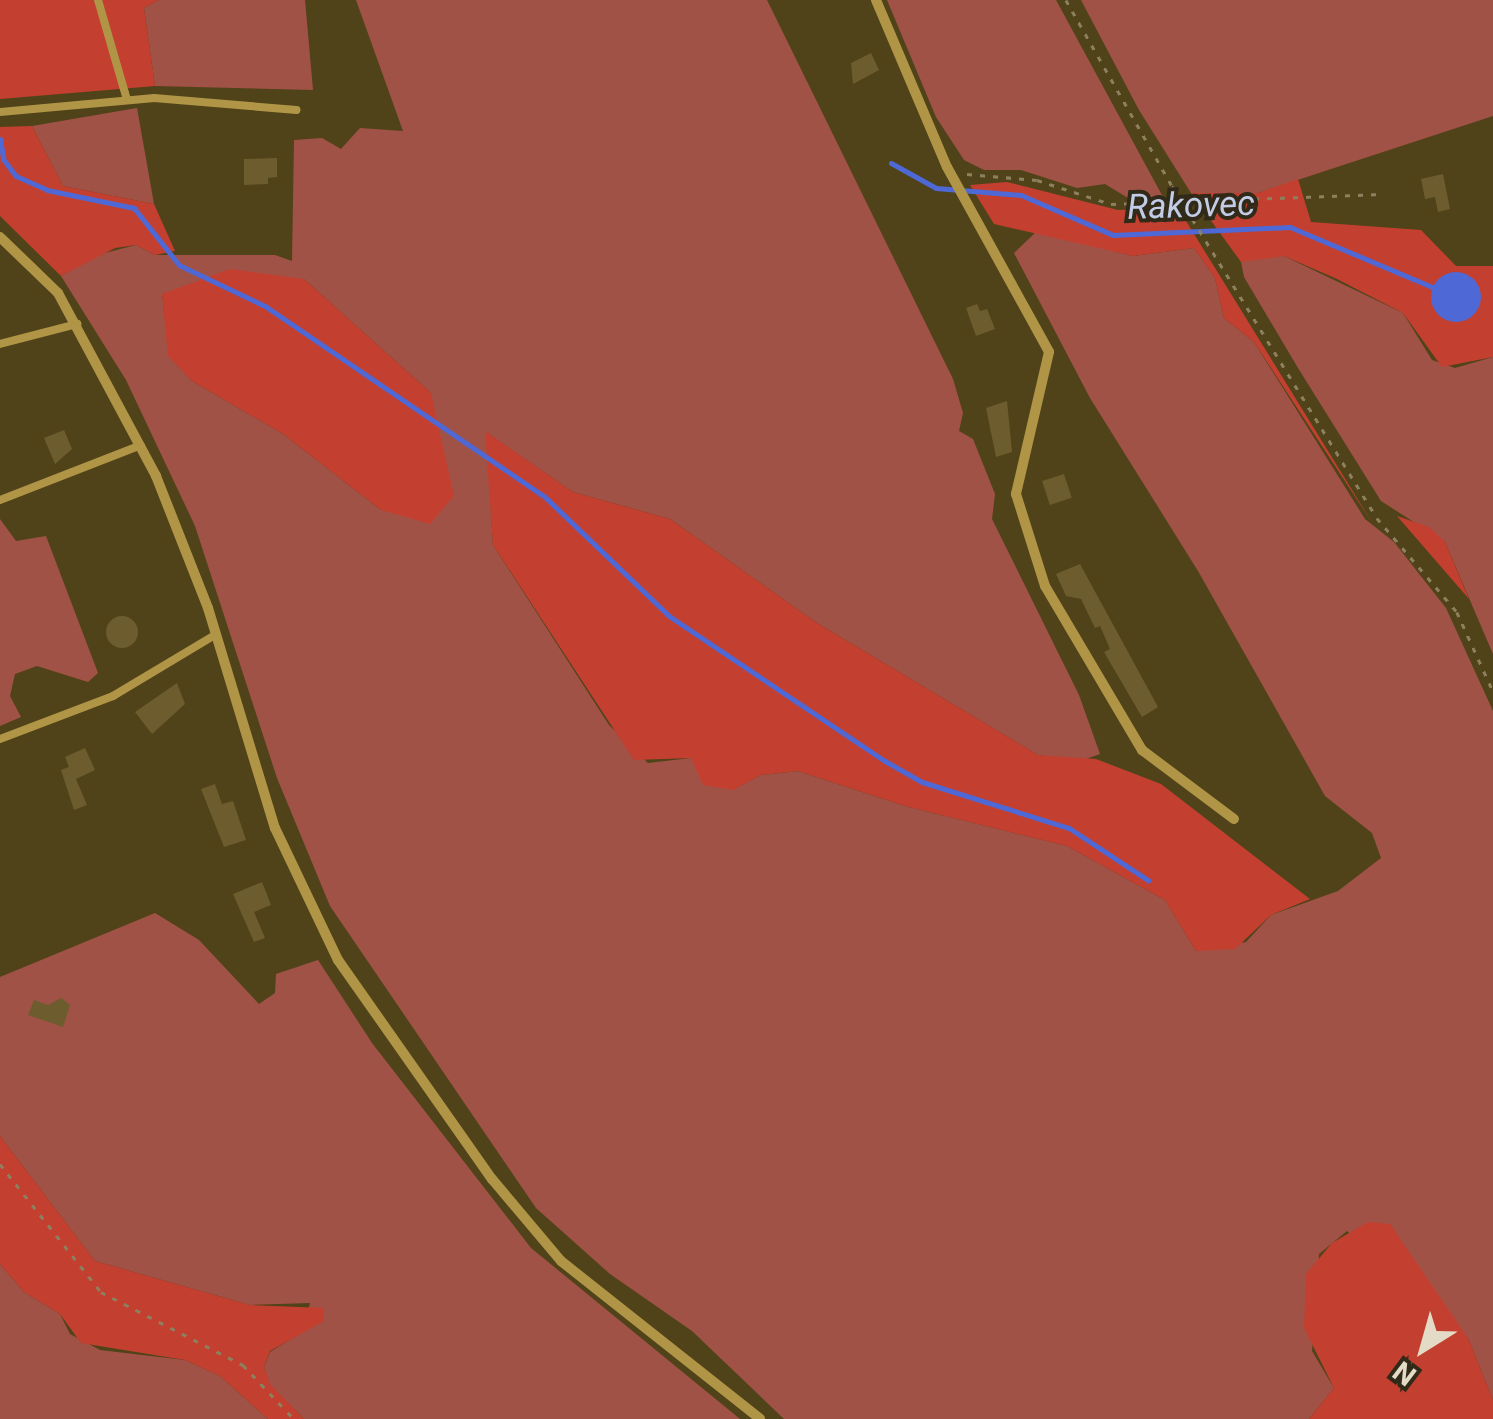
<!DOCTYPE html>
<style>
body{margin:0}
#map{position:relative;width:1493px;height:1419px;overflow:hidden;background:#514319;font-family:Roboto,sans-serif}
div>[style]{position:absolute}
.green>*{inset:0;background:#a15246}
.forest>*{inset:0;background:#c34031}
.water>*{inset:0;background:#4e69d6}
.round{border-radius:50%}
.stream>*{height:5px;margin:-2.5px;padding:0 2.5px;transform-origin:2.5px;border-radius:2.5px;background:#4e69d6}
.building>*{inset:0;background:#6d5d2e;transform-origin:0 0}
.path>*{height:2.5px;margin-top:-1.25px;transform-origin:0;background:repeating-linear-gradient(90deg,#8c805e 0 5px,transparent 0 13px)}
.service>*{height:8px;margin:-4px;padding:0 4px;transform-origin:4px;border-radius:4px;background:#b19547}
.minor>*{height:10px;margin:-5px;padding:0 5px;transform-origin:5px;border-radius:5px;background:#b19547}
span{translate:-50% -50%;white-space:nowrap;text-align:center;line-height:1.15;-webkit-text-stroke:8px #312a19;paint-order:stroke}
.water-label{font-size:35px;color:#c2cce7;font-style:italic}
.north{position:absolute;left:1373px;top:1299px;width:100px;height:100px;-webkit-text-stroke:8px #312a19;paint-order:stroke;rotate:217deg;font-size:28px;font-weight:700;line-height:40px;text-align:center;color:#e3dbc5}
.north::after{content:'';display:block;margin:auto;width:35px;height:45px;background:#e3dbc5;clip-path:polygon(50% 0,100% 100%,50% 72%,0 100%)}
</style>
<div id="map">
<div class="green">
<div style="clip-path:polygon(159px 0,305px 0,313px 90px,155px 86px,144px 8px)"></div>
<div style="clip-path:polygon(evenodd,356px 0,767px 0,953px 379px,963px 413px,959px 431px,973px 439px,995px 494px,992px 519px,1079px 695px,1100px 754px,1080px 761px,1038px 755px,817px 623px,670px 519px,573px 492px,486px 432px,493px 545px,609px 725px,648px 763px,691px 758px,732px 790px,761px 775px,798px 771px,905px 806px,1067px 846px,1165px 900px,1196px 951px,1246px 942px,1271px 915px,1338px 891px,1381px 858px,1372px 833px,1325px 796px,1198px 571px,1090px 398px,1014px 253px,1036px 232px,1133px 256px,1194px 248px,1215px 278px,1224px 318px,1254px 342px,1365px 519px,1394px 542px,1446px 608px,1493px 711px,1493px 1400px,1468px 1338px,1347px 1231px,1319px 1254px,1312px 1351px,1334px 1388px,1309px 1419px,784px 1419px,692px 1331px,610px 1274px,536px 1208px,330px 906px,277px 778px,195px 526px,126px 380px,61px 276px,101px 254px,136px 245px,155px 255px,275px 255px,292px 261px,294px 140px,322px 138px,341px 149px,360px 128px,403px 131px,356px 0,304px 279px,431px 393px,381px 510px,283px 434px,192px 381px,169px 356px,162px 294px,304px 279px)"></div>
<div style="clip-path:polygon(887px 0,1056px 0,1163px 197px,1133px 201px,1105px 184px,1077px 188px,1021px 170px,984px 170px,964px 160px,936px 117px)"></div>
<div style="clip-path:polygon(1081px 0,1493px 0,1493px 116px,1258px 193px,1201px 198px,1191px 193px,1139px 110px)"></div>
<div style="clip-path:polygon(137px 108px,154px 204px,63px 186px,32px 126px)"></div>
<div style="clip-path:polygon(1257px 256px,1284px 256px,1403px 313px,1432px 360px,1455px 368px,1493px 357px,1493px 654px,1445px 542px,1381px 501px,1298px 368px,1244px 277px,1241px 262px)"></div>
<div style="clip-path:polygon(0 519px,16px 541px,46px 536px,98px 673px,88px 682px,37px 666px,15px 674px,10px 696px,21px 717px,0 726px)"></div>
<div style="clip-path:polygon(155px 913px,199px 940px,259px 1004px,275px 993px,276px 974px,318px 960px,372px 1043px,531px 1248px,740px 1419px,304px 1419px,269px 1384px,264px 1367px,270px 1352px,304px 1331px,310px 1303px,250px 1305px,95px 1261px,0 1136px,0 977px)"></div>
<div style="clip-path:polygon(0 1264px,24px 1292px,60px 1314px,70px 1334px,100px 1350px,185px 1360px,220px 1376px,268px 1419px,0 1419px)"></div>
</div>
<div class="forest">
<div style="clip-path:polygon(0 0,159px 0,144px 8px,155px 86px,0 99px)"></div>
<div style="clip-path:polygon(32px 126px,63px 186px,154px 204px,175px 251px,155px 255px,136px 245px,115px 248px,61px 276px,0 216px,0 127px)"></div>
<div style="clip-path:polygon(1298px 179px,1311px 222px,1421px 230px,1456px 266px,1493px 266px,1493px 357px,1442px 367px,1403px 313px,1337px 279px,1284px 256px,1241px 262px,1191px 193px,1258px 193px)"></div>
<div style="clip-path:polygon(1007px 182px,1118px 210px,1178px 208px,1373px 524px,1254px 342px,1224px 318px,1215px 278px,1194px 248px,1133px 256px,994px 224px,970px 185px)"></div>
<div style="clip-path:polygon(230px 269px,304px 279px,431px 393px,454px 496px,430px 524px,381px 510px,283px 434px,192px 381px,168px 356px,162px 294px)"></div>
<div style="clip-path:polygon(485px 431px,573px 492px,670px 519px,817px 623px,1038px 755px,1096px 759px,1161px 784px,1310px 899px,1271px 915px,1235px 949px,1196px 951px,1165px 900px,1067px 846px,905px 806px,798px 771px,761px 775px,733px 790px,703px 785px,691px 758px,634px 760px,493px 545px)"></div>
<div style="clip-path:polygon(1397px 516px,1429px 527px,1445px 542px,1469px 599px)"></div>
<div style="clip-path:polygon(0 1136px,95px 1261px,250px 1305px,324px 1308px,324px 1321px,270px 1351px,264px 1367px,270px 1384px,304px 1419px,268px 1419px,220px 1376px,185px 1360px,81px 1343px,60px 1314px,24px 1292px,0 1264px)"></div>
<div style="clip-path:polygon(1368px 1222px,1390px 1224px,1468px 1338px,1493px 1400px,1493px 1419px,1309px 1419px,1334px 1388px,1304px 1328px,1306px 1274px,1332px 1243px)"></div>
</div>
<div class="water">
<div class="round" style="left:1431px;top:272px;width:50px;height:50px"></div>
</div>
<div class="stream">
<div style="left:0;top:139px;width:20px;rotate:81deg"></div>
<div style="left:3px;top:159px;width:21px;rotate:53deg"></div>
<div style="left:16px;top:176px;width:34px;rotate:24deg"></div>
<div style="left:47px;top:190px;width:89px;rotate:11.7deg"></div>
<div style="left:134px;top:208px;width:73px;rotate:51.7deg"></div>
<div style="left:179px;top:265px;width:95px;rotate:25.5deg"></div>
<div style="left:265px;top:306px;width:339px;rotate:34.3deg"></div>
<div style="left:545px;top:497px;width:172px;rotate:43.8deg"></div>
<div style="left:669px;top:616px;width:260px;rotate:33.9deg"></div>
<div style="left:885px;top:761px;width:43px;rotate:29.6deg"></div>
<div style="left:922px;top:782px;width:154px;rotate:17.4deg"></div>
<div style="left:1069px;top:828px;width:95px;rotate:33.4deg"></div>
<div style="left:891px;top:163px;width:51px;rotate:29.1deg"></div>
<div style="left:936px;top:188px;width:85px;rotate:4.7deg"></div>
<div style="left:1021px;top:195px;width:100px;rotate:23.5deg"></div>
<div style="left:1113px;top:235px;width:177px;rotate:-2.6deg"></div>
<div style="left:1290px;top:227px;width:160px;rotate:22.9deg"></div>
</div>
<div class="building">
<div style="clip-path:polygon(871px 53px,879px 70px,853px 84px,851px 63px)"></div>
<div style="clip-path:polygon(277px 158px,277px 177px,268px 178px,268px 184px,244px 185px,244px 159px)"></div>
<div style="clip-path:polygon(1443px 174px,1450px 209px,1438px 212px,1435px 197px,1425px 199px,1421px 179px)"></div>
<div style="clip-path:polygon(977px 304px,980px 311px,987px 309px,995px 329px,976px 336px,966px 308px)"></div>
<div style="clip-path:polygon(1007px 401px,1012px 452px,996px 457px,986px 408px)"></div>
<div style="clip-path:polygon(64px 430px,72px 449px,55px 464px,44px 438px)"></div>
<div style="left:1064px;top:474px;width:25px;height:23px;rotate:72deg"></div>
<div style="clip-path:polygon(1080px 564px,1158px 707px,1142px 717px,1104px 652px,1110px 649px,1100px 626px,1095px 628px,1081px 599px,1066px 596px,1056px 574px)"></div>
<div class="round" style="left:106px;top:616px;width:32px;height:32px"></div>
<div style="clip-path:polygon(177px 683px,185px 704px,152px 734px,135px 712px)"></div>
<div style="clip-path:polygon(85px 748px,95px 770px,76px 779px,87px 805px,74px 810px,61px 770px,69px 767px,65px 757px)"></div>
<div style="clip-path:polygon(215px 784px,222px 804px,233px 801px,246px 840px,224px 847px,201px 789px)"></div>
<div style="clip-path:polygon(262px 882px,271px 905px,254px 912px,265px 938px,254px 942px,233px 894px)"></div>
<div style="clip-path:polygon(61px 998px,70px 1005px,63px 1027px,28px 1015px,34px 1000px,48px 1005px)"></div>
</div>
<div class="path">
<div style="left:1066px;top:0;width:214px;rotate:60.3deg"></div>
<div style="left:1172px;top:186px;width:390px;rotate:58.3deg"></div>
<div style="left:1377px;top:518px;width:123px;rotate:49.6deg"></div>
<div style="left:1457px;top:612px;width:87px;rotate:65.5deg"></div>
<div style="left:967px;top:174px;width:70px;rotate:4.9deg"></div>
<div style="left:1037px;top:180px;width:78px;rotate:18deg"></div>
<div style="left:1111px;top:204px;width:271px;rotate:-2.1deg"></div>
<div style="left:0;top:1164px;width:163px;rotate:51.7deg"></div>
<div style="left:101px;top:1292px;width:160px;rotate:27.2deg"></div>
<div style="left:243px;top:1365px;width:74px;rotate:46.6deg"></div>
</div>
<div class="service">
<div style="left:98px;top:0;width:104px;rotate:73.8deg"></div>
<div style="left:0;top:112px;width:155px;rotate:-5.2deg"></div>
<div style="left:154px;top:98px;width:143px;rotate:4.8deg"></div>
<div style="left:0;top:344px;width:80px;rotate:-14.6deg"></div>
<div style="left:0;top:500px;width:151px;rotate:-21.3deg"></div>
<div style="left:0;top:739px;width:121px;rotate:-20.8deg"></div>
<div style="left:113px;top:696px;width:119px;rotate:-30.9deg"></div>
</div>
<div class="minor">
<div style="left:876px;top:0;width:181px;rotate:67deg"></div>
<div style="left:947px;top:167px;width:211px;rotate:61.1deg"></div>
<div style="left:1049px;top:352px;width:146px;rotate:103.1deg"></div>
<div style="left:1016px;top:494px;width:96px;rotate:72.5deg"></div>
<div style="left:1045px;top:586px;width:191px;rotate:59.4deg"></div>
<div style="left:1142px;top:750px;width:115px;rotate:36.9deg"></div>
<div style="left:0;top:237px;width:81px;rotate:44deg"></div>
<div style="left:58px;top:293px;width:208px;rotate:61.8deg"></div>
<div style="left:156px;top:476px;width:142px;rotate:68.5deg"></div>
<div style="left:208px;top:608px;width:230px;rotate:73.1deg"></div>
<div style="left:275px;top:828px;width:146px;rotate:64.5deg"></div>
<div style="left:338px;top:960px;width:268px;rotate:54.9deg"></div>
<div style="left:492px;top:1179px;width:107px;rotate:49.9deg"></div>
<div style="left:561px;top:1261px;width:254px;rotate:38.4deg"></div>
</div>
<div class="water-label">
<span style="left:1191px;top:206px;rotate:-2deg">Rakovec</span>
</div>
<div class="north">N</div>
</div>
